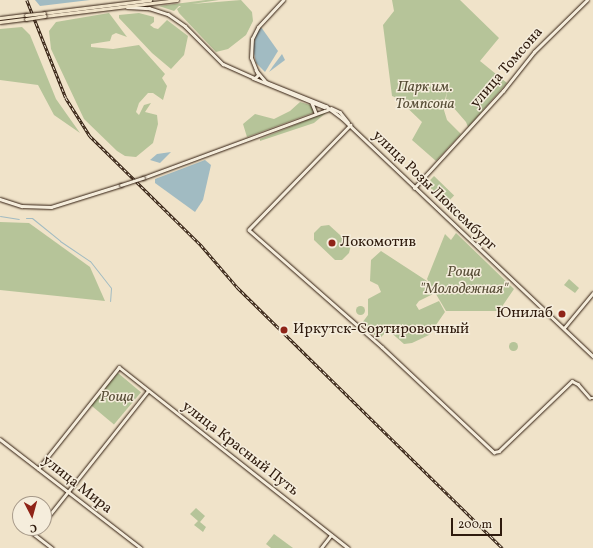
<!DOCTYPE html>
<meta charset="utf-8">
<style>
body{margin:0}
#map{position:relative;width:593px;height:548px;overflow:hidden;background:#f0e3c9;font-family:Vollkorn,serif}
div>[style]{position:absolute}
.green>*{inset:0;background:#b6c499;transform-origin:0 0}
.round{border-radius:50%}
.water>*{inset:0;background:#a1bbc2}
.stream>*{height:1px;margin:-0.5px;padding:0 0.5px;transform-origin:0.5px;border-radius:0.5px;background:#a1bbc2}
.roads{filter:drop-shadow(0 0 1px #2f1b0d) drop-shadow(0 0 1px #2f1b0d)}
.secondary>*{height:2.5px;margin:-1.25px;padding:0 1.25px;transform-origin:1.25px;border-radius:1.25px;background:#f5eddc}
.primary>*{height:3px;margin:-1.5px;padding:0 1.5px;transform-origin:1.5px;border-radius:1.5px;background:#f0e3c9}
.rail>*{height:2.5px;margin-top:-1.25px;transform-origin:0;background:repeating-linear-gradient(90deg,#f5eddc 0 3px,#2f1b0d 0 6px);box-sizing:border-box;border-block:1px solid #2f1b0d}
.bridges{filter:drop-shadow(0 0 1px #2f1b0d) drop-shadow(0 0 1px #2f1b0d)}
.secondary-bridge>*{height:2.5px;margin:-1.25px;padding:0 1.25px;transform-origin:1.25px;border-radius:1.25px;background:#f5eddc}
.primary-bridge>*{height:3px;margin:-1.5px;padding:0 1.5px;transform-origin:1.5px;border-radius:1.5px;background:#f0e3c9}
.dots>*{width:11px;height:11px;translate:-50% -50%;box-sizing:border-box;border:2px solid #f5eddc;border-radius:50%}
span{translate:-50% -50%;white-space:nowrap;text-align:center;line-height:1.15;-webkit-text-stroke:3px #f5eddc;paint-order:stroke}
.street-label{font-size:15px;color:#2f1b0d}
.park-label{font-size:15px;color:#584e37;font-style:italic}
.poi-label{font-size:15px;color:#2f1b0d}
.left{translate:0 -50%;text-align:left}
.right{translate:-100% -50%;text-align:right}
.north{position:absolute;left:12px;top:496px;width:40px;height:40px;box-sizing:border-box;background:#f5eddc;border:1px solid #a69989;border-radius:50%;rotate:174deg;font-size:11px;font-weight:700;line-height:16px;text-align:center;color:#2f1b0d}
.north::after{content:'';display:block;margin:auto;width:14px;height:18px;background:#8f2418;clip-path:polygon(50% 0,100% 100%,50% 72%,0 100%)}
.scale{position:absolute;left:451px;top:518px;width:51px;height:18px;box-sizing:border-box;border:2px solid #2f1b0d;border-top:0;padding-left:5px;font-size:12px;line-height:14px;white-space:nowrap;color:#2f1b0d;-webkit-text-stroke:3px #f5eddc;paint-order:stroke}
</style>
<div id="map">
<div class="green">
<div style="clip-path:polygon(206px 0,219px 0,192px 4px,241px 0,252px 12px,253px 21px,246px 35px,228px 49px,216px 52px,179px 13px,177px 9px,181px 6px,179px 6px,174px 11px,159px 6px)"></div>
<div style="clip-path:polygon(392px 0,460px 0,499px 38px,480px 61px,507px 83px,468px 127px,466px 122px,446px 99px,447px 92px,443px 107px,447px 120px,461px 134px,436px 161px,412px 140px,422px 122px,397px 98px,392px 96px,383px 25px,394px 11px)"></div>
<div style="clip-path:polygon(109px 13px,127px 37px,116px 33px,112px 35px,110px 41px,91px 44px,91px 47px,113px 49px,139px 45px,165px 74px,162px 78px,167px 86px,163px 100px,153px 93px,148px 93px,139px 103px,136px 112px,139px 115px,144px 105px,151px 103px,145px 112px,157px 115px,158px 124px,153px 143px,136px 157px,125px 156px,117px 151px,84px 119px,51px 49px,49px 31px,56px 22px)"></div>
<div style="clip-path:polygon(139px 13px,154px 17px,154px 22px,150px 25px,154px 28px,158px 29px,167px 20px,188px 36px,184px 55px,171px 69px,152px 53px,119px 18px,119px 15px)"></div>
<div style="clip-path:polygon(22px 27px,30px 35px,56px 99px,80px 133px,54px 115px,38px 85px,0 80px,0 29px)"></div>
<div style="clip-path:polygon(300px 102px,310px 105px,315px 112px,247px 137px,243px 124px,255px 114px,274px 119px,290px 111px)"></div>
<div style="clip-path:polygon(327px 112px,314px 123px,260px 141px,260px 139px)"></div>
<div style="left:434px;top:176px;width:28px;height:11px;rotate:44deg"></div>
<div style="clip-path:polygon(0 222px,29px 223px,90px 267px,105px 301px,0 290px)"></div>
<div style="clip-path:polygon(329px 225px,351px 245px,349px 253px,342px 260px,335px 260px,314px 240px,314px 233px,321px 226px)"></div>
<div style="clip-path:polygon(456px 233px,514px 289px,499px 311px,446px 311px,427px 279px,445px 234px,451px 240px)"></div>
<div style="clip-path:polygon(381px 251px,427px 281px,433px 294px,419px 301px,416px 305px,419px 310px,439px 301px,445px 312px,429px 335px,412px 343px,404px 344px,388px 330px,379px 339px,362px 323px,368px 315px,368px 299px,381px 292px,378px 285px,370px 281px,371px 260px)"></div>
<div style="clip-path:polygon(569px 279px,579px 288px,575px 293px,564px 285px)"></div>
<div class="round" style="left:355.5px;top:305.5px;width:9px;height:9px"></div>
<div class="round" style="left:508.5px;top:341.5px;width:9px;height:9px"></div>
<div style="left:118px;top:373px;width:30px;height:42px;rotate:40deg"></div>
<div style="clip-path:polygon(196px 508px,205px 516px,200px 522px,206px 527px,203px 532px,194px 525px,198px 521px,190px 514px)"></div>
<div style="clip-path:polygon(274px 534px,293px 548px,271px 548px,266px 544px)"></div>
</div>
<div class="water">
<div style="clip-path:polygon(35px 0,90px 0,40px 6px)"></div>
<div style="clip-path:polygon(261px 27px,278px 51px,265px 72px,256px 63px,253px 49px,256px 34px)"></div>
<div style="clip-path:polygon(282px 54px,285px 60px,269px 72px,273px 66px)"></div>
<div style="clip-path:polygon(171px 152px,160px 163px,150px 160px,157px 154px)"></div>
<div style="clip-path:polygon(205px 160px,211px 165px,203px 200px,195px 212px,155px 183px,155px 179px)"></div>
</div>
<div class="stream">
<div style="left:0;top:216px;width:19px;rotate:9deg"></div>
<div style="left:26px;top:218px;width:6px"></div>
<div style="left:32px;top:218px;width:36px;rotate:39deg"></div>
<div style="left:60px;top:241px;width:36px;rotate:34deg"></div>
<div style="left:90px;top:261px;width:34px;rotate:52deg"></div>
<div style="left:111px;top:288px;width:13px;rotate:94deg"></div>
</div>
<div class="roads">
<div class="secondary">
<div style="left:127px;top:7px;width:22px;rotate:3deg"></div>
<div style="left:149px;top:8px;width:20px;rotate:18deg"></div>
<div style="left:168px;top:14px;width:21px;rotate:35deg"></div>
<div style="left:185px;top:26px;width:54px;rotate:45deg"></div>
<div style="left:223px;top:64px;width:35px;rotate:24deg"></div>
<div style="left:255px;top:78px;width:4px;rotate:-45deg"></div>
<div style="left:258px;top:75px;width:18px;rotate:-112deg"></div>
<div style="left:251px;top:58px;width:19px;rotate:-87deg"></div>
<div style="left:252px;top:39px;width:13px;rotate:-63deg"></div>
<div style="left:258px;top:27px;width:37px;rotate:-47deg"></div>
<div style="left:256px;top:70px;width:16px;rotate:50deg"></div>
<div style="left:266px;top:82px;width:65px;rotate:21.8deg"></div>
<div style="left:326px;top:106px;width:20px;rotate:37deg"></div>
<div style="left:342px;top:118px;width:346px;rotate:43.5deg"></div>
<div style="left:253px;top:78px;width:77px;rotate:22.2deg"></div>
<div style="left:312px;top:103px;width:11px;rotate:68deg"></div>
<div style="left:331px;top:108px;width:10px;rotate:24deg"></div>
<div style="left:340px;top:112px;width:13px;rotate:51deg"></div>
<div style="left:351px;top:125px;width:146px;rotate:134.2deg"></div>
<div style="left:249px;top:230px;width:177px;rotate:41.3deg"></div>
<div style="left:382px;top:347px;width:154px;rotate:43.2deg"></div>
<div style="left:494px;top:452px;width:5px;rotate:-11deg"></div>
<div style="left:499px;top:451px;width:101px;rotate:-43.8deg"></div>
<div style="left:572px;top:381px;width:7px;rotate:27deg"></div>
<div style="left:578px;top:384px;width:18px;rotate:49deg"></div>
<div style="left:590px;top:398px;width:3px"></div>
<div style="left:143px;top:178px;width:199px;rotate:-20.3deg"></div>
<div style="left:414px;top:188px;width:132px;rotate:-47.5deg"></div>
<div style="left:503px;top:91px;width:50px;rotate:-51.5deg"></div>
<div style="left:534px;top:52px;width:74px;rotate:-44.5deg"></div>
<div style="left:0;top:199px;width:23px;rotate:18deg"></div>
<div style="left:22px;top:206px;width:29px;rotate:2deg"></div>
<div style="left:51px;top:207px;width:73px;rotate:-17.4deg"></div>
<div style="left:564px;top:328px;width:45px;rotate:-50.4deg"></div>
<div style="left:0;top:439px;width:178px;rotate:37.7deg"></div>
<div style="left:38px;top:469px;width:130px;rotate:-51.5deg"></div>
<div style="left:119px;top:367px;width:292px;rotate:38.3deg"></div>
<div style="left:44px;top:522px;width:167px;rotate:-51.6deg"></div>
<div style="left:39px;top:528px;width:8px;rotate:130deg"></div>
<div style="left:34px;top:534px;width:23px;rotate:38deg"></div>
<div style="left:321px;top:548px;width:16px;rotate:-52deg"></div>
</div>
<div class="primary">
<div style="left:44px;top:13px;width:107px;rotate:-7deg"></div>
<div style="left:45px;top:16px;width:133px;rotate:-6.9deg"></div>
<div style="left:0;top:18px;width:26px;rotate:-7deg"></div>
<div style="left:0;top:22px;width:26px;rotate:-7deg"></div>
</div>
</div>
<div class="rail">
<div style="left:27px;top:0;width:105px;rotate:68.3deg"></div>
<div style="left:66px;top:98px;width:45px;rotate:57.7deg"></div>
<div style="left:90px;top:136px;width:156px;rotate:44.5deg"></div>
<div style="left:201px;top:245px;width:57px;rotate:49.3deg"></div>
<div style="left:238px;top:288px;width:371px;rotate:44.5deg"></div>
</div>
<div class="bridges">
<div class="secondary-bridge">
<div style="left:121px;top:185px;width:23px;rotate:-18deg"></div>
</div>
<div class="primary-bridge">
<div style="left:26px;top:15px;width:18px;rotate:-6deg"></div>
<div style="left:26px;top:19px;width:19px;rotate:-9deg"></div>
</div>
</div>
<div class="dots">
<div style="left:332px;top:243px;background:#8f2418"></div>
<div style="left:562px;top:314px;background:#8f2418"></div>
<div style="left:284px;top:330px;background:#8f2418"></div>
</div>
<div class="street-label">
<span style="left:507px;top:68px;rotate:-49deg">улица Томсона</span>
<span style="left:434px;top:191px;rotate:44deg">улица Розы Люксембург</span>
<span style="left:240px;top:449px;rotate:38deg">улица Красный Путь</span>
<span style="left:77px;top:485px;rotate:38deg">улица Мира</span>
</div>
<div class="park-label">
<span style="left:425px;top:96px">Парк им.<br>Томпсона</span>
<span style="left:464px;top:281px">Роща<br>"Молодежная"</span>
<span style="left:117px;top:398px">Роща</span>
</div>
<div class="poi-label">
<span class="left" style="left:340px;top:243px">Локомотив</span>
<span class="right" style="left:553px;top:314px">Юнилаб</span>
<span class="left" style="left:293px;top:330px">Иркутск-Сортировочный</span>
</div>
<div class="north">С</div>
<div class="scale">200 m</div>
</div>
